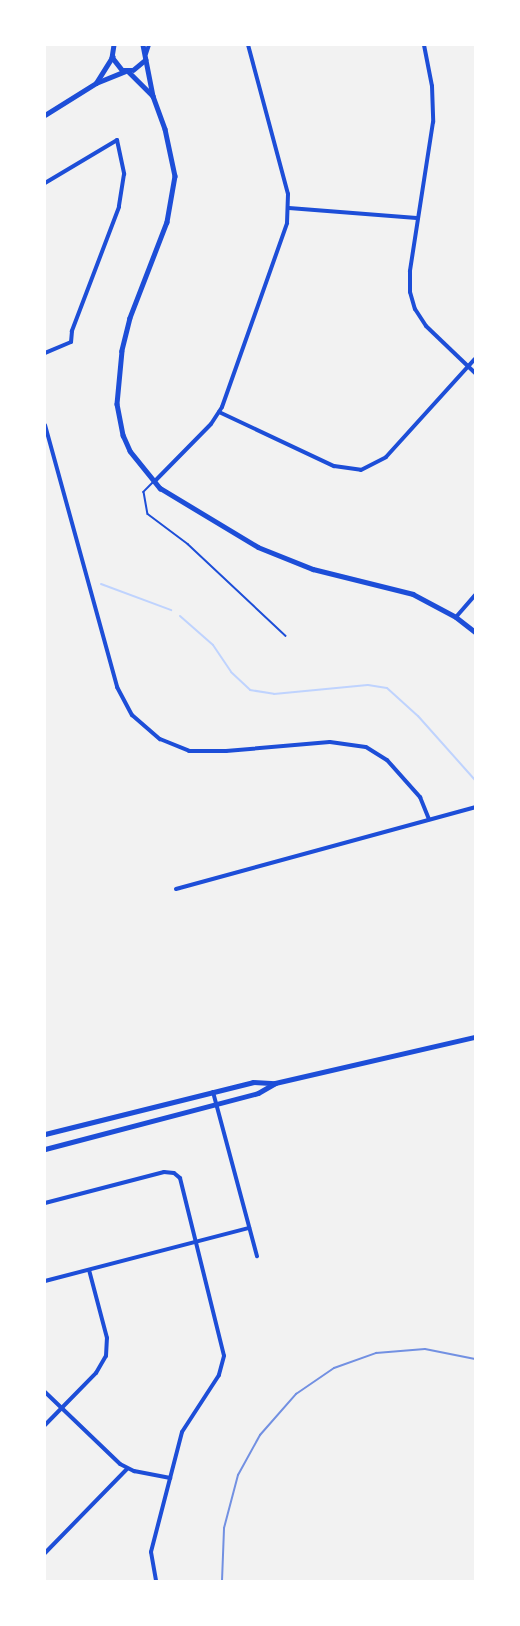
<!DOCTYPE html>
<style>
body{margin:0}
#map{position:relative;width:520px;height:1626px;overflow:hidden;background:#f2f2f2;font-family:"Alegreya Sans",sans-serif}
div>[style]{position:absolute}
.stream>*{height:2px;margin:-1px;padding:0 1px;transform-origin:1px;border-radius:1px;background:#bfd3fe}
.service>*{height:1.5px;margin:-0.75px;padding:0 0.75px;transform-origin:0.75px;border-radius:0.75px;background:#1d4ed8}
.minor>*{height:4px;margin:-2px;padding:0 2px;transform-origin:2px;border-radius:2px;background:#1d4ed8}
.tertiary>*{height:4.5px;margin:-2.25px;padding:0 2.25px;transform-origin:2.25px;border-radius:2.25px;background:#1d4ed8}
.secondary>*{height:5px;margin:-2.5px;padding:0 2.5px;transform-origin:2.5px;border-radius:2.5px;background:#1d4ed8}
.rail>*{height:2px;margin:-1px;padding:0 1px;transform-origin:1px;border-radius:1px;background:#7290e2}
span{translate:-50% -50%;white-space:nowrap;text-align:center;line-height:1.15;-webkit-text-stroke:6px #fff;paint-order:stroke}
.frame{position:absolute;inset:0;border:46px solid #fff;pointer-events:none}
</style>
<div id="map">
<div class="stream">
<div style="left:101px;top:584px;width:75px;rotate:20.4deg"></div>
<div style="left:180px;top:616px;width:44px;rotate:41.3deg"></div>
<div style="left:213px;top:645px;width:32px;rotate:56deg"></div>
<div style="left:231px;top:672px;width:26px;rotate:43deg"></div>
<div style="left:250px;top:690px;width:24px;rotate:9deg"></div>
<div style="left:274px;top:694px;width:94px;rotate:-5.5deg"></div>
<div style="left:368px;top:685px;width:19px;rotate:9deg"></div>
<div style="left:387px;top:688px;width:42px;rotate:42.1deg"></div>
<div style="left:418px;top:716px;width:86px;rotate:48.3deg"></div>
</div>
<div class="service">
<div style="left:153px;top:483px;width:13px;rotate:135deg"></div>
<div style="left:144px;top:492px;width:22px;rotate:80deg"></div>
<div style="left:148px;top:514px;width:50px;rotate:36.9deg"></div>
<div style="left:188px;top:544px;width:134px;rotate:43.2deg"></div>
</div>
<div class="minor">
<div style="left:424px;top:45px;width:42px;rotate:79deg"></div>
<div style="left:432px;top:86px;width:36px;rotate:88deg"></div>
<div style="left:433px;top:122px;width:151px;rotate:98.8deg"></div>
<div style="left:410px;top:271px;width:21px;rotate:90deg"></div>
<div style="left:410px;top:292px;width:18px;rotate:74deg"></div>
<div style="left:415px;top:309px;width:20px;rotate:57deg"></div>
<div style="left:426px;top:326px;width:68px;rotate:43.8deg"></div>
<div style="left:146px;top:54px;width:9px;rotate:-72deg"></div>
<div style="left:45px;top:183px;width:84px;rotate:-30.8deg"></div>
<div style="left:117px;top:140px;width:35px;rotate:78deg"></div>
<div style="left:124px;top:174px;width:33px;rotate:99deg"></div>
<div style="left:119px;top:207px;width:133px;rotate:110.8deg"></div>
<div style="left:72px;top:331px;width:11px;rotate:95deg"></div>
<div style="left:71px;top:342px;width:28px;rotate:157deg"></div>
<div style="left:289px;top:208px;width:128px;rotate:4.5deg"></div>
<div style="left:219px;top:412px;width:127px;rotate:25.2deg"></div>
<div style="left:334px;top:466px;width:27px;rotate:8deg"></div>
<div style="left:361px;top:470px;width:28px;rotate:-27deg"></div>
<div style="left:386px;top:457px;width:132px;rotate:-47.8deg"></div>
<div style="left:45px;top:425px;width:272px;rotate:74.6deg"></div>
<div style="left:117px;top:687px;width:32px;rotate:62deg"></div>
<div style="left:132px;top:715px;width:37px;rotate:41deg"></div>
<div style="left:160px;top:739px;width:31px;rotate:22deg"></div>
<div style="left:189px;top:751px;width:37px"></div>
<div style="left:226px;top:751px;width:104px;rotate:-4.9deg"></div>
<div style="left:330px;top:742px;width:36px;rotate:8deg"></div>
<div style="left:366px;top:747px;width:25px;rotate:32deg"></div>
<div style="left:387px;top:760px;width:50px;rotate:48.3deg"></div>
<div style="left:420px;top:797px;width:24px;rotate:68deg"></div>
<div style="left:154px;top:482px;width:81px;rotate:-45.5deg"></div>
<div style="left:211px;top:424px;width:20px;rotate:-57deg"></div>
<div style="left:222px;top:407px;width:195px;rotate:-70.5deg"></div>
<div style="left:287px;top:223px;width:29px;rotate:-88deg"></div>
<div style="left:288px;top:194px;width:154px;rotate:-105deg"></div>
<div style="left:456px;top:617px;width:29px;rotate:-49deg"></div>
<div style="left:176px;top:889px;width:310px;rotate:-15.3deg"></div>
<div style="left:213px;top:1092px;width:170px;rotate:75deg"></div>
<div style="left:45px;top:1203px;width:123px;rotate:-14.6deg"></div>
<div style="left:164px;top:1172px;width:10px;rotate:6deg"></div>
<div style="left:174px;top:1173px;width:8px;rotate:40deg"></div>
<div style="left:180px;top:1178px;width:183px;rotate:76.1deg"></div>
<div style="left:224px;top:1356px;width:20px;rotate:105deg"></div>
<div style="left:219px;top:1375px;width:68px;rotate:123deg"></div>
<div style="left:182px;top:1432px;width:124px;rotate:104.5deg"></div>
<div style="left:151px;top:1552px;width:29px;rotate:80deg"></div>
<div style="left:45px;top:1281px;width:211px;rotate:-14.6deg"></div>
<div style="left:45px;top:1392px;width:104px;rotate:43.8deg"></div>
<div style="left:120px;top:1464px;width:16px;rotate:27deg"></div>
<div style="left:134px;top:1471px;width:37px;rotate:11deg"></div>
<div style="left:45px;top:1425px;width:73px;rotate:-45.6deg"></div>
<div style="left:96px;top:1373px;width:20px;rotate:-60deg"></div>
<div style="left:106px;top:1356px;width:18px;rotate:-87deg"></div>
<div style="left:107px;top:1338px;width:70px;rotate:-104.8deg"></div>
<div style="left:45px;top:1553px;width:117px;rotate:-45.7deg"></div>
</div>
<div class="tertiary">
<div style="left:114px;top:45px;width:12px;rotate:99deg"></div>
<div style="left:112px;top:57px;width:16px;rotate:52deg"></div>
<div style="left:122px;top:70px;width:11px"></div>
<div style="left:133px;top:70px;width:16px;rotate:-40deg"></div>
<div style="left:143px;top:45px;width:52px;rotate:78.9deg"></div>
<div style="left:153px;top:96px;width:35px;rotate:70deg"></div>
<div style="left:165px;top:129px;width:48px;rotate:78deg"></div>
<div style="left:175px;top:176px;width:47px;rotate:99.9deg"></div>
<div style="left:167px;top:222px;width:103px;rotate:111.1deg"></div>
<div style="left:130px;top:318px;width:34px;rotate:104deg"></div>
<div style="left:122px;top:351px;width:53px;rotate:95.4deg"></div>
<div style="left:117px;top:404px;width:32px;rotate:79deg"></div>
<div style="left:123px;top:435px;width:17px;rotate:66deg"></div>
<div style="left:130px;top:451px;width:48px;rotate:51deg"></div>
<div style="left:160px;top:488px;width:114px;rotate:31deg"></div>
<div style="left:258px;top:547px;width:59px;rotate:21.8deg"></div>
<div style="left:313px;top:569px;width:103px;rotate:14deg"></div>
<div style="left:413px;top:594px;width:49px;rotate:28.1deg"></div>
<div style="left:456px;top:617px;width:24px;rotate:38deg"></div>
<div style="left:128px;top:71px;width:35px;rotate:45deg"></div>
<div style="left:96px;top:83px;width:31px;rotate:-58deg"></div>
<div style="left:45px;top:115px;width:60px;rotate:-32.1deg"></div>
<div style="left:96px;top:83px;width:31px;rotate:-22deg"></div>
</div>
<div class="secondary">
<div style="left:45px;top:1134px;width:214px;rotate:-14deg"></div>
<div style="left:253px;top:1082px;width:22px;rotate:3deg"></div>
<div style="left:45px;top:1149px;width:220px;rotate:-14.7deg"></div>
<div style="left:258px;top:1093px;width:20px;rotate:-30deg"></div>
<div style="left:275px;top:1083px;width:205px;rotate:-13deg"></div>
</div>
<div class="rail">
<div style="left:222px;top:1581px;width:53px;rotate:-87.8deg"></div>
<div style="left:224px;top:1528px;width:55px;rotate:-75.2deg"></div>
<div style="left:238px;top:1475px;width:46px;rotate:-61.2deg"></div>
<div style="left:260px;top:1435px;width:55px;rotate:-48.7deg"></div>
<div style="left:296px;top:1394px;width:46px;rotate:-34.4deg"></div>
<div style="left:334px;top:1368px;width:45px;rotate:-19.7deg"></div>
<div style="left:376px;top:1353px;width:49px;rotate:-4.7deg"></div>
<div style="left:425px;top:1349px;width:51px;rotate:11.3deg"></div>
</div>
<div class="frame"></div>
</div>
